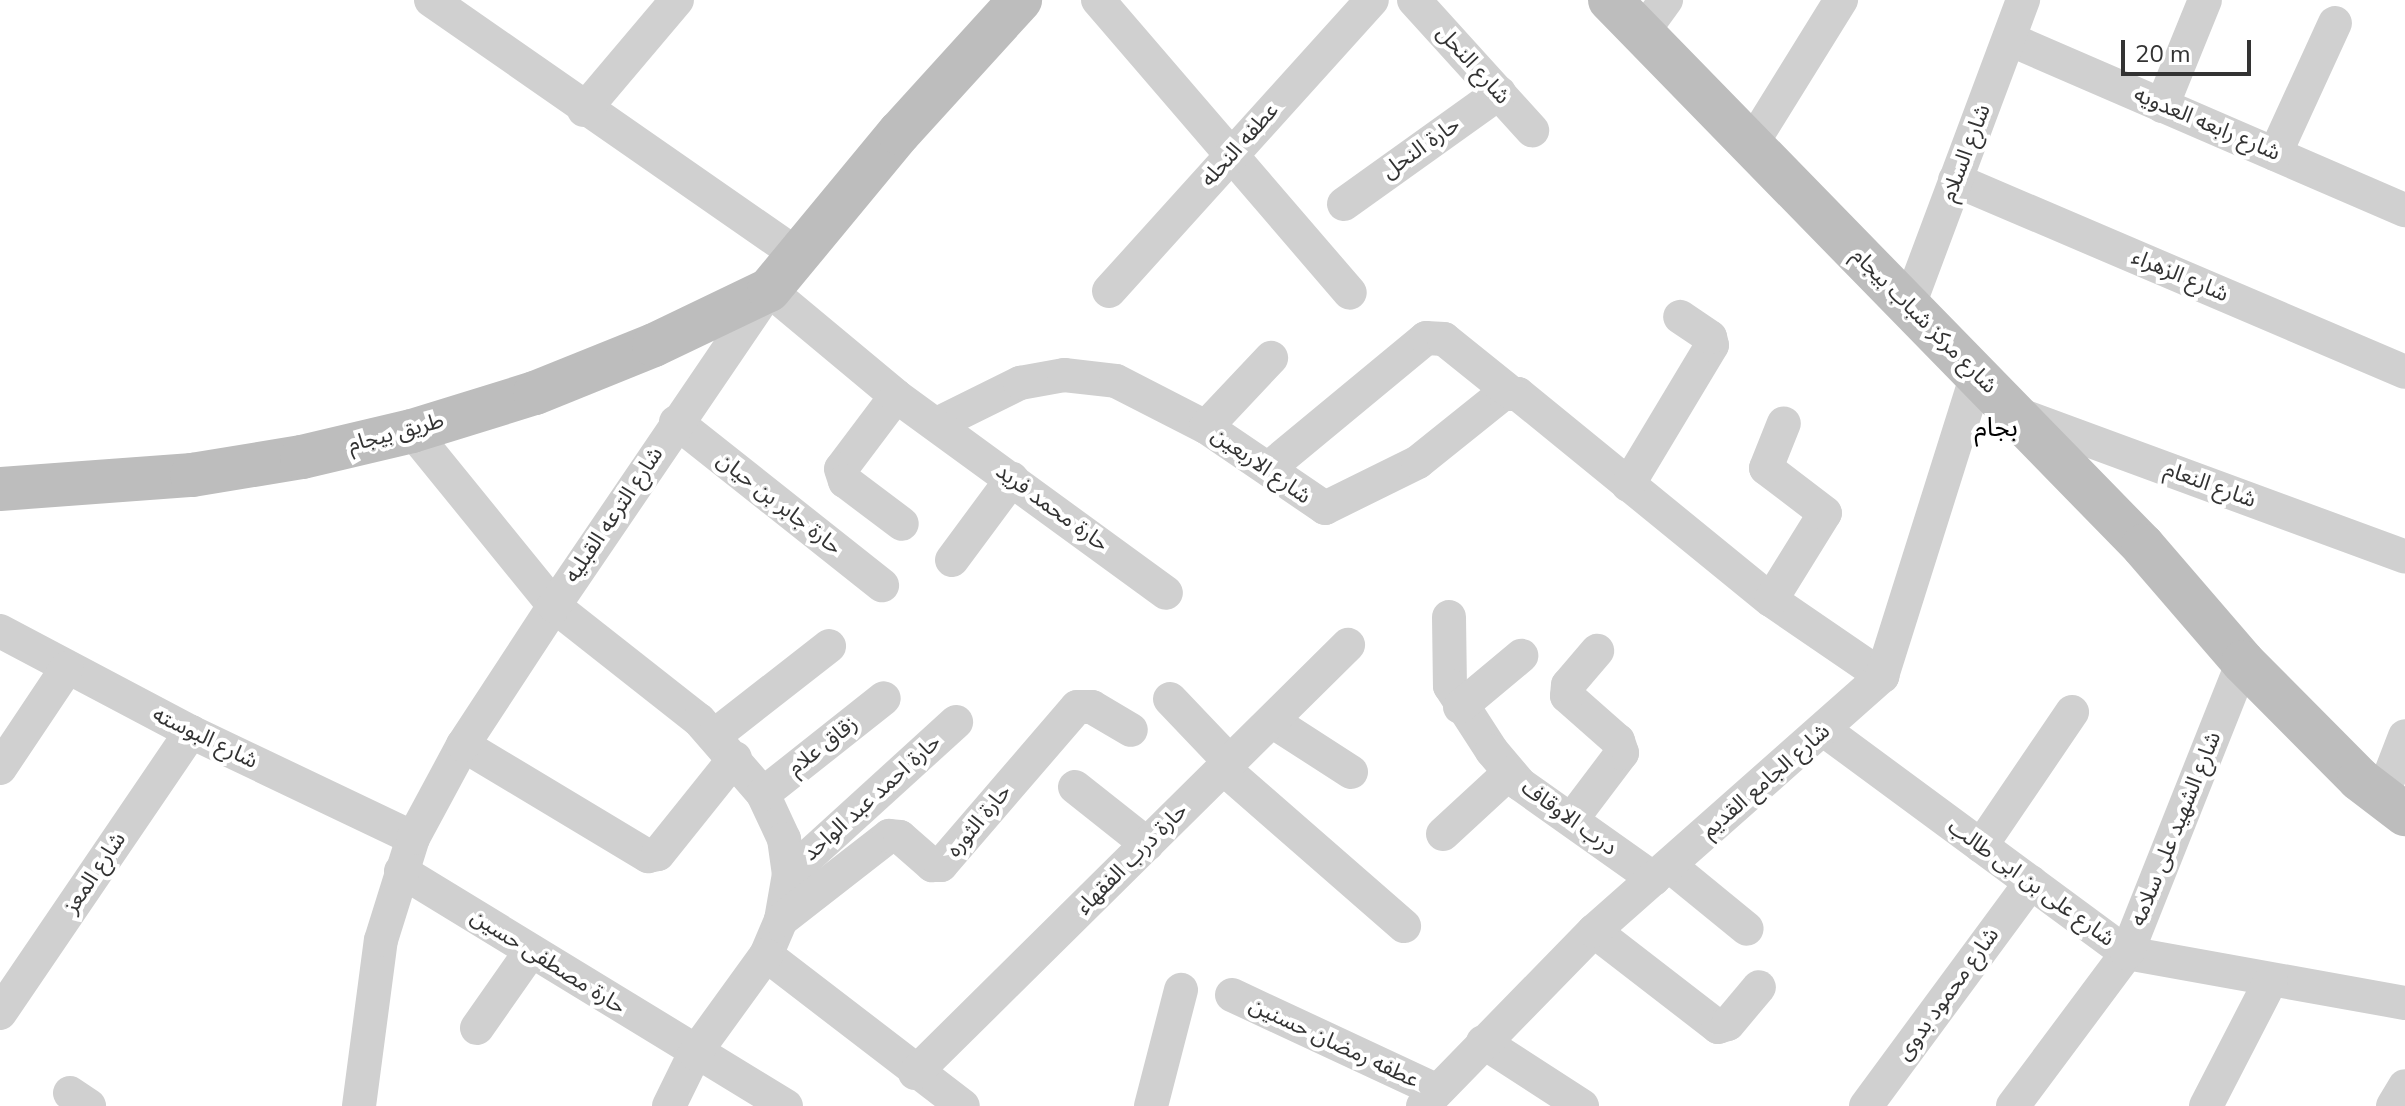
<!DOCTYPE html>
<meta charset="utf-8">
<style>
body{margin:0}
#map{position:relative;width:2405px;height:1106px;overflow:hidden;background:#fff;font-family:"Nunito Sans","Noto Sans Arabic",sans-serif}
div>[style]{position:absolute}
.minor>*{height:34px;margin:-17px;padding:0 17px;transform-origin:17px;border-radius:17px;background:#d0d0d0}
.secondary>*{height:44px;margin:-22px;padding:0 22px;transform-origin:22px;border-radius:22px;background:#bdbdbd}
span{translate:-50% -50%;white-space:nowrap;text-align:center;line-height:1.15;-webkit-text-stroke:8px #fff;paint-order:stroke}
.street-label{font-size:22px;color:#333}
.quarter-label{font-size:26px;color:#000}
.scale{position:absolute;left:2121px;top:40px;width:130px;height:36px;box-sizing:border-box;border:4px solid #333;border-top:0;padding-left:10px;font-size:24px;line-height:28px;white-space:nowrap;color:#333;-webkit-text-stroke:6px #fff;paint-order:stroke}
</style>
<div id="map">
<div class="minor">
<div style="left:431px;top:0;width:446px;rotate:34.8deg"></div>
<div style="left:1098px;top:0;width:386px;rotate:49.3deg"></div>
<div style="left:1414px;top:0;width:176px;rotate:47.8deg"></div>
<div style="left:1642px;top:33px;width:41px;rotate:-54deg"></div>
<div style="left:2009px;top:39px;width:431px;rotate:23.4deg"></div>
<div style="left:2162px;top:106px;width:114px;rotate:-67.9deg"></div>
<div style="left:584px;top:110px;width:144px;rotate:-49.8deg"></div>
<div style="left:1751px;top:145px;width:171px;rotate:-58.2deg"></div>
<div style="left:2275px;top:154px;width:144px;rotate:-65.4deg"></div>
<div style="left:1955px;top:180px;width:489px;rotate:23.1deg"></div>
<div style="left:1344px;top:204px;width:191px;rotate:-35.6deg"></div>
<div style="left:1109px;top:291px;width:392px;rotate:-47.9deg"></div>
<div style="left:1909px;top:305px;width:326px;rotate:-69.5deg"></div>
<div style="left:896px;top:396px;width:91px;rotate:127deg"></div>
<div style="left:841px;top:469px;width:13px;rotate:72deg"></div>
<div style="left:845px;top:481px;width:71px;rotate:37deg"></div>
<div style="left:2020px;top:415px;width:410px;rotate:20.2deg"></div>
<div style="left:676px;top:422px;width:263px;rotate:38.4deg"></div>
<div style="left:937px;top:424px;width:93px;rotate:-26.3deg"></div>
<div style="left:1020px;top:383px;width:45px;rotate:-10.3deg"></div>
<div style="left:1064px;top:375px;width:52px;rotate:6.6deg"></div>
<div style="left:1116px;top:381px;width:101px;rotate:27.1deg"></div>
<div style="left:1206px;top:427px;width:144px;rotate:34.2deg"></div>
<div style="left:1325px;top:508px;width:104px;rotate:-26.3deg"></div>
<div style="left:1418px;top:462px;width:109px;rotate:-38.7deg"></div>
<div style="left:1503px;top:394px;width:15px"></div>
<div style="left:1518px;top:394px;width:326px;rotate:39.2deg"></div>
<div style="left:1771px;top:600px;width:135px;rotate:34.4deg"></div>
<div style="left:1206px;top:427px;width:95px;rotate:-46.7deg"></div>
<div style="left:412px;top:431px;width:225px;rotate:50.9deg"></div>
<div style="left:554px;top:606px;width:184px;rotate:38.2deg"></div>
<div style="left:699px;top:720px;width:98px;rotate:49.1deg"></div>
<div style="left:763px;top:794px;width:50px;rotate:65deg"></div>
<div style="left:784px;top:839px;width:35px;rotate:82deg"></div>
<div style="left:789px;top:874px;width:47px;rotate:99.9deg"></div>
<div style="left:781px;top:920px;width:38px;rotate:113deg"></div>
<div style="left:766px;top:955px;width:248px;rotate:37.5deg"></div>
<div style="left:1269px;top:468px;width:204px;rotate:-39.6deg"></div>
<div style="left:1426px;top:338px;width:18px;rotate:3deg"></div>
<div style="left:1444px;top:339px;width:85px;rotate:38.8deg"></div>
<div style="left:1628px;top:485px;width:163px;rotate:-59deg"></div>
<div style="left:1712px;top:345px;width:8px;rotate:-104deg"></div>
<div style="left:1710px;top:337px;width:36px;rotate:-146deg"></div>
<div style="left:952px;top:560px;width:101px;rotate:-53.5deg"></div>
<div style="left:1771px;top:600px;width:102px;rotate:-58.2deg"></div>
<div style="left:1825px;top:513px;width:74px;rotate:-142.7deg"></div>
<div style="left:1766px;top:468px;width:48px;rotate:-68.2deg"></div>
<div style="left:1449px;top:617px;width:69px;rotate:89.2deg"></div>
<div style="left:1450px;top:686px;width:77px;rotate:57.1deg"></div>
<div style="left:1492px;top:751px;width:43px;rotate:49.7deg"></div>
<div style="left:1520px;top:784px;width:164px;rotate:35.3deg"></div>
<div style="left:0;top:631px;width:216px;rotate:27.9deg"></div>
<div style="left:191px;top:732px;width:246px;rotate:25.5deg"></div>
<div style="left:1170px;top:699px;width:87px;rotate:46.4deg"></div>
<div style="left:1460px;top:707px;width:80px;rotate:-39.9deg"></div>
<div style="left:1272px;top:721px;width:94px;rotate:32.8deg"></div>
<div style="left:1824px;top:730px;width:376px;rotate:36.4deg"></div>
<div style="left:2127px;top:953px;width:282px;rotate:10.2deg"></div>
<div style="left:714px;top:736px;width:146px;rotate:-38deg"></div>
<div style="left:463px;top:745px;width:216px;rotate:31deg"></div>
<div style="left:648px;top:856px;width:10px;rotate:-11deg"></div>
<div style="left:658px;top:854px;width:123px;rotate:-51.3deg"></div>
<div style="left:0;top:768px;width:120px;rotate:-56.2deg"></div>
<div style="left:1224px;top:769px;width:239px;rotate:41.1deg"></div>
<div style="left:1075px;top:787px;width:92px;rotate:38.4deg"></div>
<div style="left:763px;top:794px;width:154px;rotate:-38.4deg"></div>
<div style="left:2382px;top:796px;width:64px;rotate:-69deg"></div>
<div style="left:1572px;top:819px;width:83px;rotate:-52.9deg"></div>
<div style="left:1622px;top:753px;width:13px;rotate:-108deg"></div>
<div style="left:1618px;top:741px;width:68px;rotate:-138.6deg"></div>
<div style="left:1567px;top:696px;width:11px;rotate:-85deg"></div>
<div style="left:1568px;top:685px;width:45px;rotate:-49.5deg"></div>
<div style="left:1443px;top:834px;width:90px;rotate:-42.7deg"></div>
<div style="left:1981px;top:846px;width:162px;rotate:-55.8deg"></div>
<div style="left:1670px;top:866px;width:99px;rotate:39.3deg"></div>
<div style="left:401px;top:871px;width:451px;rotate:31.4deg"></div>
<div style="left:789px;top:874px;width:226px;rotate:-42.3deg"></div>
<div style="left:781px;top:920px;width:137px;rotate:-37.9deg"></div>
<div style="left:889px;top:836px;width:11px;rotate:5deg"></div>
<div style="left:900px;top:837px;width:43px;rotate:41.2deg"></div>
<div style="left:932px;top:865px;width:9px"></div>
<div style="left:941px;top:865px;width:208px;rotate:-49.3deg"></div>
<div style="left:1077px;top:707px;width:15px"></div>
<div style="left:1092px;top:707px;width:45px;rotate:30.5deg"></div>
<div style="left:1594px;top:931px;width:157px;rotate:37.7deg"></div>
<div style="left:1718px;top:1027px;width:10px;rotate:-17deg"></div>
<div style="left:1728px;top:1024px;width:48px;rotate:-50deg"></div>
<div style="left:1232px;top:995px;width:225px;rotate:25deg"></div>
<div style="left:0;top:1013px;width:340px;rotate:-55.8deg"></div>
<div style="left:477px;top:1028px;width:94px;rotate:-55deg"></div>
<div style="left:1483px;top:1042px;width:118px;rotate:32.9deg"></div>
<div style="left:915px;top:1073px;width:609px;rotate:-44.67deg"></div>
<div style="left:70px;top:1093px;width:23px;rotate:34deg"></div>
<div style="left:359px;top:1106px;width:167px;rotate:-82.5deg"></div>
<div style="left:381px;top:940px;width:107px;rotate:-72.6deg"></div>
<div style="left:413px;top:838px;width:106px;rotate:-61.7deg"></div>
<div style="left:463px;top:745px;width:166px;rotate:-56.8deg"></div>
<div style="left:554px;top:606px;width:382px;rotate:-55.8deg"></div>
<div style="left:769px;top:290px;width:165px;rotate:39.8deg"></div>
<div style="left:896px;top:396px;width:334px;rotate:36.1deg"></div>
<div style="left:669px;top:1106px;width:59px;rotate:-63.9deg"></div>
<div style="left:695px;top:1053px;width:121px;rotate:-54.1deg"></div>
<div style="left:1151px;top:1106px;width:120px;rotate:-75.5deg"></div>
<div style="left:1423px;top:1106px;width:245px;rotate:-45.7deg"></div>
<div style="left:1594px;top:931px;width:385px;rotate:-41.5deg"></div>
<div style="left:1882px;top:676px;width:316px;rotate:-72.5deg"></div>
<div style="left:1866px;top:1106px;width:278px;rotate:-53.6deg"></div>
<div style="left:2013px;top:1106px;width:191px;rotate:-53.3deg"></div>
<div style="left:2127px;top:953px;width:313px;rotate:-68.3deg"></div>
<div style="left:2206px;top:1106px;width:142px;rotate:-62.7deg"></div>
<div style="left:2393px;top:1106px;width:23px;rotate:-59deg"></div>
</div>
<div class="secondary">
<div style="left:1610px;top:0;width:763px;rotate:45.69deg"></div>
<div style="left:2143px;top:546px;width:153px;rotate:49.2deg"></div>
<div style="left:2243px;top:662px;width:165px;rotate:45.2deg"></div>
<div style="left:2359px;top:779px;width:58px;rotate:37.3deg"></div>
<div style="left:0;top:489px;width:193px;rotate:-4.2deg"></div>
<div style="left:192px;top:475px;width:111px;rotate:-9.3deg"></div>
<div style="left:302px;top:457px;width:113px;rotate:-13.3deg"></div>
<div style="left:412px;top:431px;width:129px;rotate:-17.2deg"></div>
<div style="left:535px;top:393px;width:128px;rotate:-22deg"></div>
<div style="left:654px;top:345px;width:127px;rotate:-25.6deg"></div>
<div style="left:769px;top:290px;width:204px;rotate:-50.4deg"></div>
<div style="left:899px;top:133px;width:180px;rotate:-47.7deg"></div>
</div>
<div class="street-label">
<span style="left:1473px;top:65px;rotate:48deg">شارع النحل</span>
<span style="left:2207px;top:124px;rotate:23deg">شارع رابعه العدويه</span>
<span style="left:1240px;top:145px;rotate:-48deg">عطفه النحله</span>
<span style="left:1421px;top:148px;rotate:-35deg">حارة النحل</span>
<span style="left:1966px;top:153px;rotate:-69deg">شارع السلام</span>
<span style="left:2180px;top:276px;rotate:23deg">شارع الزهراء</span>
<span style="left:1924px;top:321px;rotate:45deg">شارع مركز شباب بيجام</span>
<span style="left:396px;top:433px;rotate:-15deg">طريق بيجام</span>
<span style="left:1261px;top:466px;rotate:35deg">شارع الاربعين</span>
<span style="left:2210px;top:485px;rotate:20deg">شارع النعام</span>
<span style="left:779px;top:504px;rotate:38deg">حارة جابر بن حيان</span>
<span style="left:1052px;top:508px;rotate:36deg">حارة محمد فريد</span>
<span style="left:614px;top:515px;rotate:-56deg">شارع الترعه القبليه</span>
<span style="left:205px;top:738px;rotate:26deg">شارع البوسته</span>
<span style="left:823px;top:746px;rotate:-38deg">زقاق علام</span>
<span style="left:1766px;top:781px;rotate:-41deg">شارع الجامع القديم</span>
<span style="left:872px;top:798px;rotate:-42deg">حارة احمد عبد الواحد</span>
<span style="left:1569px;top:818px;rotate:36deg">درب الاوقاف</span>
<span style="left:979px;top:821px;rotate:-50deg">حارة الثوره</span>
<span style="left:2176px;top:829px;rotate:-68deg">شارع الشهيد على سلامه</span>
<span style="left:1132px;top:859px;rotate:-45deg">حارة درب الفقهاء</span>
<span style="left:95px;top:873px;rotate:-56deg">شارع المعز</span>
<span style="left:2031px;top:883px;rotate:36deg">شارع على بن ابى طالب</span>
<span style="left:548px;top:962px;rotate:32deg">حارة مصطفى حسين</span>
<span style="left:1948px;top:994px;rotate:-54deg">شارع محمود بدوى</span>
<span style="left:1334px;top:1043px;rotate:25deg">عطفه رمضان حسنين</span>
</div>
<div class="quarter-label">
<span style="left:1996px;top:428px">بجام</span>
</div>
<div class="scale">20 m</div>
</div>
